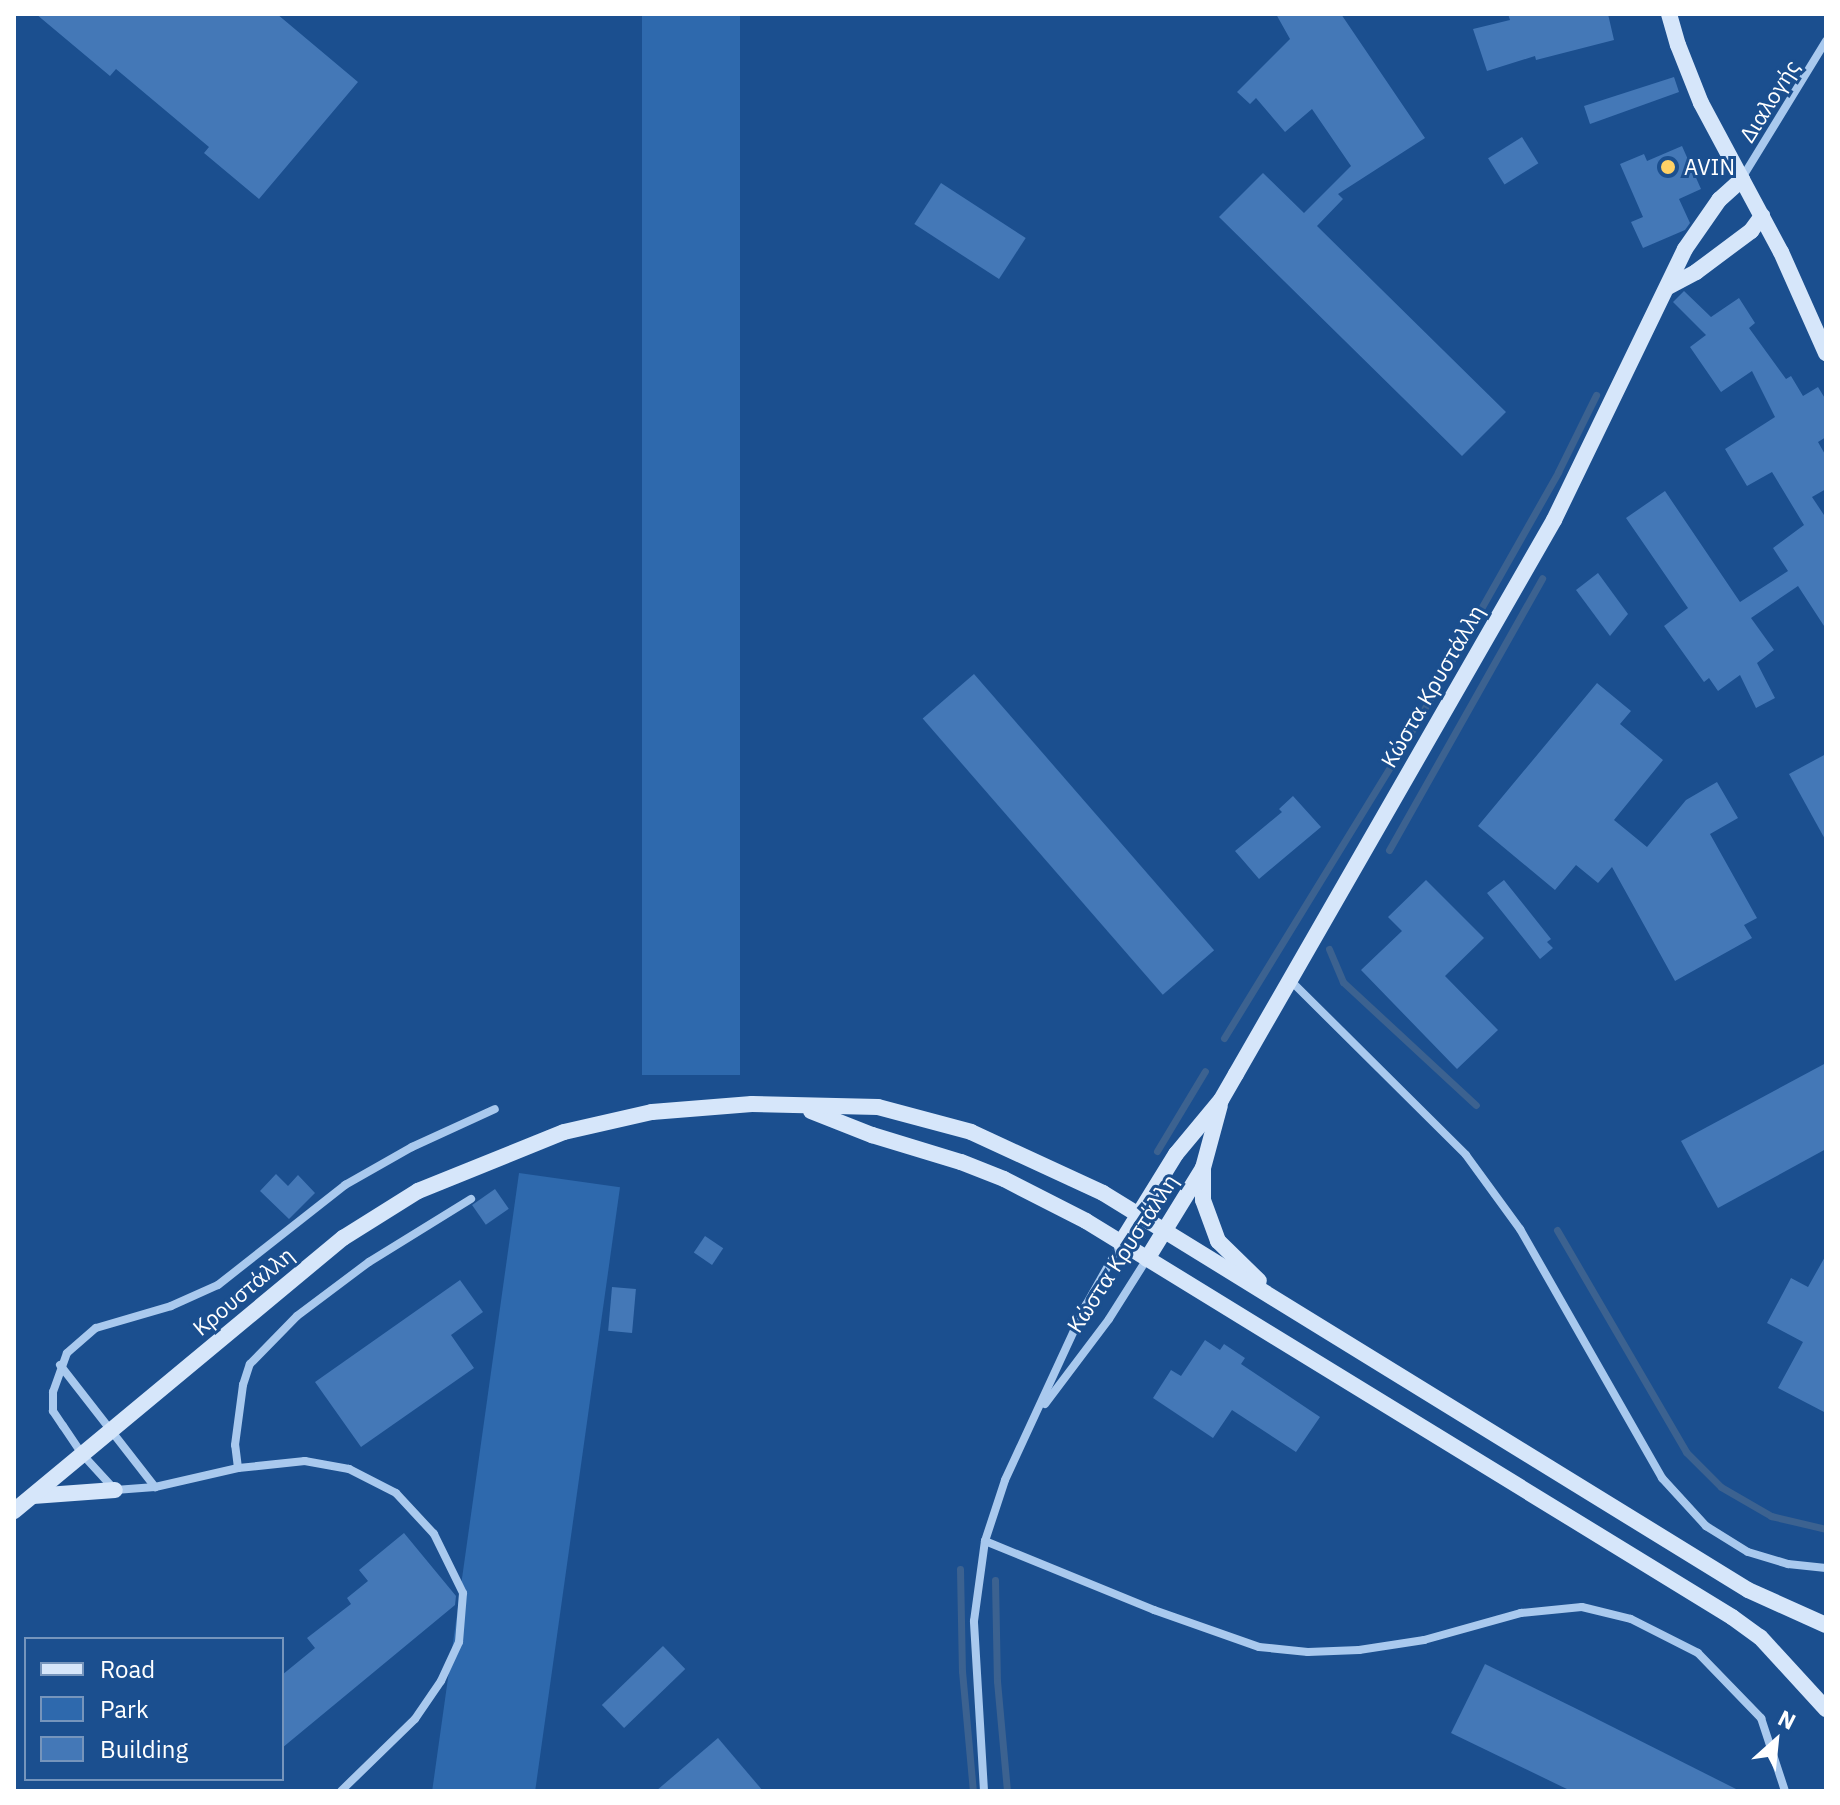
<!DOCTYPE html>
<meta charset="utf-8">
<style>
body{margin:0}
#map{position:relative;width:1840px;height:1805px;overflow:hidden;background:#1b4f8f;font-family:"IBM Plex Sans",sans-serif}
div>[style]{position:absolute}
.green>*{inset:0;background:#2e69ad;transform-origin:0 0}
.stream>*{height:7px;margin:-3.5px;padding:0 3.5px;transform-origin:3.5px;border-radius:3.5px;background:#3c6290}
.building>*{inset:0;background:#4478b7;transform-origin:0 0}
.street>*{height:8px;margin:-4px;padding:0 4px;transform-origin:4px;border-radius:4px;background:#a9c9ee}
.secondary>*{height:16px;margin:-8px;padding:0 8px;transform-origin:8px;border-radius:8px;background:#d6e6fa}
.dots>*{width:22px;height:22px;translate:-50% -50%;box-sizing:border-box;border:4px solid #1b4f8f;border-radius:50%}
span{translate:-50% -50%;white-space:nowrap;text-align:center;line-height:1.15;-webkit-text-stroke:6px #1b4f8f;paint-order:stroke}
.street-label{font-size:22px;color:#fff}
.poi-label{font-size:22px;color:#fff}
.left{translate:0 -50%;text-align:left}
.frame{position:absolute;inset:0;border:16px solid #fff;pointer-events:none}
.legend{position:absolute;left:24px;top:1637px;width:260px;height:144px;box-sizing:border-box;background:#1b4f8f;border:2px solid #7695bc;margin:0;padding:10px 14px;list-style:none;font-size:24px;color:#fff}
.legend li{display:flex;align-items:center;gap:16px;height:40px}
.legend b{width:40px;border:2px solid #7695bc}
.north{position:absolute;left:1736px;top:1701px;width:80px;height:80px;-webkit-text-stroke:6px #1b4f8f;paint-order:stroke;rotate:27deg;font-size:22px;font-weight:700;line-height:32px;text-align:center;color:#fff}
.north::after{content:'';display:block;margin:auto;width:28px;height:36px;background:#fff;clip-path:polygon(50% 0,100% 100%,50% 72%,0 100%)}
</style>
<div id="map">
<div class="green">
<div style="left:642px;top:14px;width:98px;height:1061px"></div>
<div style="left:519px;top:1173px;width:102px;height:622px;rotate:8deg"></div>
</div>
<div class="stream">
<div style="left:1410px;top:734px;width:301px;rotate:-60.5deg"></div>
<div style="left:1558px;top:472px;width:86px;rotate:-63.7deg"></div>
<div style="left:1389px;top:850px;width:312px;rotate:-60.6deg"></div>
<div style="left:1329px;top:949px;width:36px;rotate:67deg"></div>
<div style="left:1343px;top:982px;width:181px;rotate:42.8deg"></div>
<div style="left:1224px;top:1038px;width:319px;rotate:-58.5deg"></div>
<div style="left:1157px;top:1151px;width:93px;rotate:-59deg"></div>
<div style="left:1557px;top:1230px;width:257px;rotate:59.8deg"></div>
<div style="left:1686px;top:1452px;width:49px;rotate:45deg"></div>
<div style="left:1721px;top:1487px;width:58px;rotate:30.1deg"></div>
<div style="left:1771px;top:1516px;width:57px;rotate:13.3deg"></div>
<div style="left:960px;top:1569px;width:102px;rotate:88.9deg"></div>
<div style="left:962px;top:1671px;width:121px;rotate:84.8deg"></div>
<div style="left:995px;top:1580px;width:101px;rotate:88.9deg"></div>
<div style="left:997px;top:1681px;width:110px;rotate:84.8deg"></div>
</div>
<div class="building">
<div style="clip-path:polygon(36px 14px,277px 14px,358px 82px,259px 199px,204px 153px,209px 147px,116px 69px,110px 76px)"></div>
<div style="clip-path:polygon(1276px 14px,1341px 14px,1425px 138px,1338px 194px,1343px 199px,1317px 226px,1506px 412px,1462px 456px,1219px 217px,1263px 173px,1304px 213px,1351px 166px,1312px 109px,1285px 132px,1256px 98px,1250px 104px,1237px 92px,1290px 39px)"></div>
<div style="clip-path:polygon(1508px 14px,1608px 14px,1614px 40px,1536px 60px,1535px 56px,1487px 71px,1473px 29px,1510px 20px)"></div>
<div style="clip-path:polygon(1674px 77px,1679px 92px,1590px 124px,1584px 106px)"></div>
<div style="left:1522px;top:137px;width:31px;height:40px;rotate:58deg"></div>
<div style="clip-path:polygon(1682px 146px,1701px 189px,1679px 199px,1690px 223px,1685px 230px,1643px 248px,1631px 222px,1643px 217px,1620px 164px,1644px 154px,1647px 161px)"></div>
<div style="left:941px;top:183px;width:101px;height:49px;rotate:33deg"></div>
<div style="clip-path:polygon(1684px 291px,1711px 317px,1739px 298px,1755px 323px,1749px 328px,1786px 379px,1791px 376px,1803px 396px,1818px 387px,1826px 400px,1826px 437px,1818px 442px,1826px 456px,1826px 489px,1812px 497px,1826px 518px,1826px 629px,1798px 586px,1751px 618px,1774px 650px,1757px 663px,1775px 698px,1756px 708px,1740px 675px,1718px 691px,1709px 678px,1704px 682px,1664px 626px,1688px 608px,1626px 518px,1665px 491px,1740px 602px,1788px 571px,1773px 548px,1804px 525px,1772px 472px,1747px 486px,1725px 449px,1775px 417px,1752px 371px,1721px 392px,1690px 347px,1706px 335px,1673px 302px)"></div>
<div style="clip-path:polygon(1598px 573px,1628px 614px,1610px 636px,1576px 590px)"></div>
<div style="left:974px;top:674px;width:366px;height:68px;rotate:49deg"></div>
<div style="clip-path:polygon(1597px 683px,1631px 711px,1620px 724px,1663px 760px,1614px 820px,1647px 847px,1686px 800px,1717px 782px,1738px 818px,1710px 834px,1757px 918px,1744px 925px,1752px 938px,1675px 981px,1612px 867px,1598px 883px,1576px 865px,1555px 890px,1478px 826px)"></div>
<div style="clip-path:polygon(1826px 754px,1826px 841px,1789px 774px)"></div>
<div style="clip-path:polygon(1293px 796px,1321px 827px,1259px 879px,1235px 851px,1282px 812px,1279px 809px)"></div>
<div style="clip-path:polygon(1426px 880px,1484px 938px,1445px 976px,1498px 1030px,1457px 1069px,1361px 970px,1402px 931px,1388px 917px)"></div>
<div style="clip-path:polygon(1504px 880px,1551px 939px,1547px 942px,1553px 948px,1540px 959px,1487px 893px)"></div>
<div style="clip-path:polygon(1826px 1063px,1826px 1149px,1718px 1208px,1681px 1141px)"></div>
<div style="clip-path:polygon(276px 1174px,288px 1186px,298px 1175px,315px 1193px,289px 1219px,260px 1191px)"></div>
<div style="left:495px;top:1189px;width:24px;height:28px;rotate:55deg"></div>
<div style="left:705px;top:1236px;width:22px;height:20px;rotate:34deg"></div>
<div style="clip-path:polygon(1826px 1255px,1826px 1413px,1778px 1388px,1803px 1342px,1767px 1323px,1791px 1278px,1808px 1287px)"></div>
<div style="clip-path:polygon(460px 1280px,483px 1312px,451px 1335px,474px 1368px,361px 1447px,315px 1382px)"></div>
<div style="left:612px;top:1287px;width:24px;height:44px;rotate:5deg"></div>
<div style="clip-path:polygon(1205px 1340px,1220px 1350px,1224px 1344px,1245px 1358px,1241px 1364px,1320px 1417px,1296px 1452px,1232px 1410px,1213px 1438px,1153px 1398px,1171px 1370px,1181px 1376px)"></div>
<div style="clip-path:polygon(404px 1533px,456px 1596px,455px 1605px,282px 1748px,282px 1675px,315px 1648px,307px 1638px,351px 1604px,347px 1598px,368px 1581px,359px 1570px)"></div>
<div style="left:663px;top:1646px;width:32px;height:85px;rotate:46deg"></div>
<div style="clip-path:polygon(1485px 1664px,1581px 1711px,1740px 1791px,1571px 1791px,1451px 1733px)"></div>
<div style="clip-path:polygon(718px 1738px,763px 1791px,656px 1791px)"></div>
</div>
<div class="street">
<div style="left:1742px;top:178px;width:161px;rotate:-58.5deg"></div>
<div style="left:1290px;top:980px;width:248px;rotate:44.8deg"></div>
<div style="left:1466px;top:1155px;width:92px;rotate:53.9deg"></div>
<div style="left:1520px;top:1229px;width:287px;rotate:60.3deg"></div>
<div style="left:1662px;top:1478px;width:65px;rotate:47.5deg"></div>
<div style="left:1706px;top:1526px;width:49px;rotate:31.8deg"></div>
<div style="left:1748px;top:1552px;width:42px;rotate:16.7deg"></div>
<div style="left:1788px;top:1564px;width:38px;rotate:6deg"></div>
<div style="left:60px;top:1365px;width:155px;rotate:52.1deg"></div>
<div style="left:1045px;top:1404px;width:106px;rotate:-53deg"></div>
<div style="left:1109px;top:1319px;width:71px;rotate:-57.7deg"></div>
<div style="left:238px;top:1468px;width:23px;rotate:-97deg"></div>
<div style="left:235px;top:1445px;width:61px;rotate:-82.4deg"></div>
<div style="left:243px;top:1385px;width:22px;rotate:-72deg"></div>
<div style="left:250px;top:1364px;width:67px;rotate:-45.6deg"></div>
<div style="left:297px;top:1316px;width:90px;rotate:-36.9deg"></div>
<div style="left:369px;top:1262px;width:120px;rotate:-31.7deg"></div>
<div style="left:985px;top:1541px;width:183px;rotate:22.2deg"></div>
<div style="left:1154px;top:1610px;width:111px;rotate:19.4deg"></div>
<div style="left:1259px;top:1647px;width:49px;rotate:5.8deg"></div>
<div style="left:1308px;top:1652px;width:51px;rotate:-2.2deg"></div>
<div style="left:1359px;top:1650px;width:66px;rotate:-8.7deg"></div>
<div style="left:1424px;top:1640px;width:101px;rotate:-15.6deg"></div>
<div style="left:1521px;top:1613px;width:61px;rotate:-5.6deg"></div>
<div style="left:1582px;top:1607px;width:50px;rotate:13.8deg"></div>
<div style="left:1631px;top:1619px;width:75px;rotate:26.9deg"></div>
<div style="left:1698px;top:1653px;width:91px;rotate:45.9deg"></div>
<div style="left:1761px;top:1718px;width:77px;rotate:71.8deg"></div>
<div style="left:341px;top:1791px;width:103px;rotate:-44.2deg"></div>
<div style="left:415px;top:1719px;width:46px;rotate:-55.6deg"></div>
<div style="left:441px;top:1681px;width:43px;rotate:-65.2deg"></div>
<div style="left:459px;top:1642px;width:49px;rotate:-85.3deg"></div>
<div style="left:463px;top:1593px;width:66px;rotate:-116.2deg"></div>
<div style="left:434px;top:1534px;width:56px;rotate:-132.8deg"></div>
<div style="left:396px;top:1493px;width:53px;rotate:-152.9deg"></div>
<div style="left:349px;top:1469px;width:45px;rotate:-169.7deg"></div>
<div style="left:305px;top:1461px;width:67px;rotate:174deg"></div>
<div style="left:238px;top:1468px;width:85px;rotate:167.1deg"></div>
<div style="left:155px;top:1487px;width:40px;rotate:175.7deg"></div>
<div style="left:115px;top:1490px;width:49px;rotate:-132.5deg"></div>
<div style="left:82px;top:1454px;width:34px;rotate:-124deg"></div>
<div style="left:63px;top:1426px;width:18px;rotate:-124deg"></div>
<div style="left:53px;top:1411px;width:19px;rotate:-90deg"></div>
<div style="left:53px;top:1392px;width:41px;rotate:-70.3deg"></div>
<div style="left:67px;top:1353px;width:38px;rotate:-41deg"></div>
<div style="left:96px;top:1328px;width:78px;rotate:-16.3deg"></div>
<div style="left:171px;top:1306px;width:51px;rotate:-24.1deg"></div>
<div style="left:218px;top:1285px;width:162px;rotate:-38.2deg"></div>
<div style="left:345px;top:1185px;width:77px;rotate:-29.6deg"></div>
<div style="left:412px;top:1147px;width:91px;rotate:-24.6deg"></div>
<div style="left:984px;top:1791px;width:170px;rotate:-93.4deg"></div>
<div style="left:974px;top:1621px;width:81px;rotate:-82.2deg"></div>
<div style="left:985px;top:1541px;width:64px;rotate:-71.8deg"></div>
<div style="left:1005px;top:1480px;width:193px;rotate:-65.2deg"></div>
<div style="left:1086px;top:1305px;width:71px;rotate:-60.6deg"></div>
</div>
<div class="secondary">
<div style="left:1669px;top:14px;width:32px;rotate:74deg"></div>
<div style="left:1678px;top:45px;width:62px;rotate:68.4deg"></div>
<div style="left:1701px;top:103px;width:169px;rotate:61.8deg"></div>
<div style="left:1781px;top:252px;width:111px;rotate:66deg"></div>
<div style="left:1668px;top:287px;width:32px;rotate:-28deg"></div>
<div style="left:1696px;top:272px;width:69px;rotate:-36.7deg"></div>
<div style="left:1751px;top:231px;width:19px;rotate:-54deg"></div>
<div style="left:811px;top:1111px;width:66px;rotate:21.5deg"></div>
<div style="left:872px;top:1135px;width:93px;rotate:16.9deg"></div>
<div style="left:961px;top:1162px;width:46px;rotate:21.6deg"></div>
<div style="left:1004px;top:1179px;width:92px;rotate:27.1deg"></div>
<div style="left:1086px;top:1221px;width:758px;rotate:31.51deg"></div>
<div style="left:1732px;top:1617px;width:34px;rotate:36deg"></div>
<div style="left:1760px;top:1637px;width:98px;rotate:47.5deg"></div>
<div style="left:1203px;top:1168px;width:32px;rotate:90deg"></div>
<div style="left:1203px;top:1200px;width:44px;rotate:69.9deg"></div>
<div style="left:1218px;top:1241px;width:57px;rotate:44.3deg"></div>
<div style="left:1121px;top:1243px;width:105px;rotate:-58.3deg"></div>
<div style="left:1176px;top:1154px;width:70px;rotate:-50.2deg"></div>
<div style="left:1221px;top:1100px;width:30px;rotate:-60deg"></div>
<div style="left:1236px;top:1074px;width:639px;rotate:-60.14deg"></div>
<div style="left:1554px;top:520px;width:301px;rotate:-64.2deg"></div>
<div style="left:1685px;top:249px;width:60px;rotate:-55.2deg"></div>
<div style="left:1719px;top:200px;width:31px;rotate:-42deg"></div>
<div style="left:1147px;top:1259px;width:107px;rotate:-58.4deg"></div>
<div style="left:1203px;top:1168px;width:65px;rotate:-74.9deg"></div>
<div style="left:33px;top:1496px;width:82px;rotate:-4.2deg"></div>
<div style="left:14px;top:1511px;width:428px;rotate:-39.7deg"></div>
<div style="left:343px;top:1238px;width:89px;rotate:-32.1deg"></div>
<div style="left:418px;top:1191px;width:157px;rotate:-22deg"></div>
<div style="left:564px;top:1132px;width:90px;rotate:-12.8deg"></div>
<div style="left:652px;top:1112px;width:100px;rotate:-4.6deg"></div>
<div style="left:752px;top:1104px;width:126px;rotate:1.4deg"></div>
<div style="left:878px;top:1107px;width:96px;rotate:15deg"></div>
<div style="left:971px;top:1132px;width:145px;rotate:24.8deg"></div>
<div style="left:1103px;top:1193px;width:757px;rotate:31.61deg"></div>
<div style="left:1748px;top:1590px;width:85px;rotate:24.2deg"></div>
</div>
<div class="dots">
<div style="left:1668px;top:167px;background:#ffd166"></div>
</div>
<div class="street-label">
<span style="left:1769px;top:101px;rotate:-58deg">Διαλογής</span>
<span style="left:1432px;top:686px;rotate:-60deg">Κώστα Κρυστάλλη</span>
<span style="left:1122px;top:1253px;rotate:-57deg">Κώστα Κρυστάλλη</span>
<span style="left:243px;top:1291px;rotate:-40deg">Κρουστάλλη</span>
</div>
<div class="poi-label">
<span class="left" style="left:1684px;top:167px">AVIN</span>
</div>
<div class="frame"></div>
<ul class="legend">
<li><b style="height:10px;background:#d6e6fa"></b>Road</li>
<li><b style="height:22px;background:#2e69ad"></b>Park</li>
<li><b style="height:22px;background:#4478b7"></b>Building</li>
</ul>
<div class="north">N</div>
</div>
